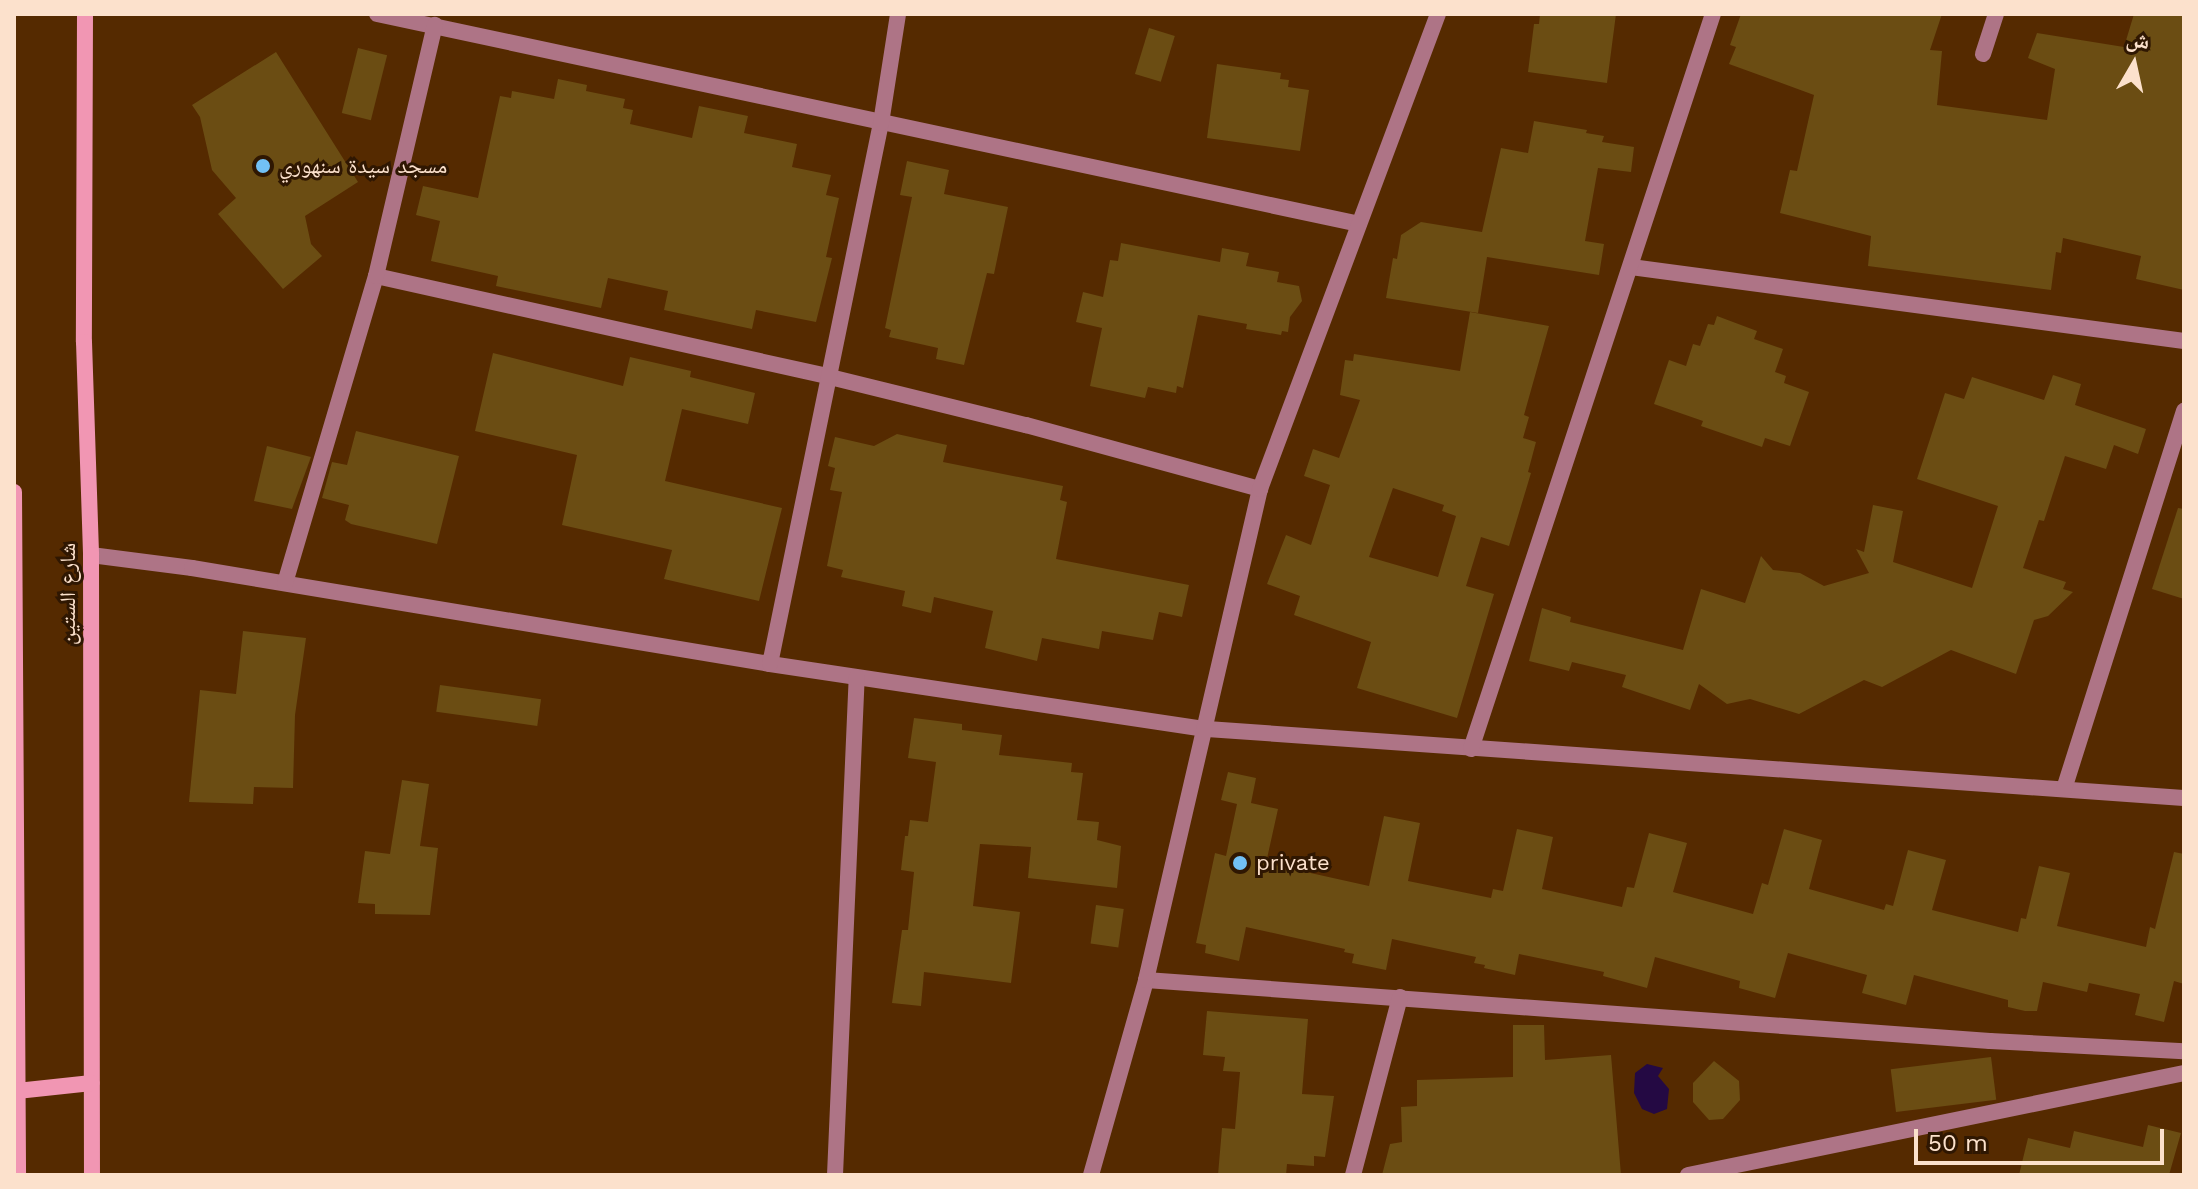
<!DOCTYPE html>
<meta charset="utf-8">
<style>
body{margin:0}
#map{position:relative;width:2198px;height:1189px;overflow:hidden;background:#552a00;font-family:"Work Sans","Noto Naskh Arabic",sans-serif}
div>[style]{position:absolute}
.water>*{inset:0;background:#240943}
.building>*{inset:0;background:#6b4d13;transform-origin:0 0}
.street>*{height:16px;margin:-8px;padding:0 8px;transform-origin:8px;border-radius:8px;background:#ae7486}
.secondary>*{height:16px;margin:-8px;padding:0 8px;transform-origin:8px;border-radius:8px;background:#f196b3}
.dots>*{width:22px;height:22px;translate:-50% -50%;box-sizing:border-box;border:4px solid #2f1702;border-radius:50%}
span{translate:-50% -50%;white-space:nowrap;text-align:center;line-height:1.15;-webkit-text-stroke:6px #2f1702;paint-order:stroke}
.poi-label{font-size:22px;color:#fce1cc}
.left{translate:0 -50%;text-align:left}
.street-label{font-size:22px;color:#fce1cc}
.frame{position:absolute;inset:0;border:16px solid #fce1cc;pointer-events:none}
.north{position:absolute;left:2094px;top:24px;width:80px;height:80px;-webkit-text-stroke:6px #2f1702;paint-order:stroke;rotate:9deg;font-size:22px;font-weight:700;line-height:32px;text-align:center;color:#fce1cc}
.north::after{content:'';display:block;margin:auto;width:28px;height:36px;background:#fce1cc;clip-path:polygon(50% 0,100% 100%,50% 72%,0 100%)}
.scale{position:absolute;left:1914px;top:1129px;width:250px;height:36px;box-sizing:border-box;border:4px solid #fce1cc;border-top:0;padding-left:10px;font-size:24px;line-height:28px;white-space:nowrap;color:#fce1cc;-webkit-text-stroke:6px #2f1702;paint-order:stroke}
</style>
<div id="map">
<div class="water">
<div style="clip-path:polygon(1647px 1064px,1663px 1068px,1658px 1076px,1669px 1089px,1667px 1109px,1654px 1114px,1642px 1109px,1634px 1093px,1635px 1073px)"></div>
</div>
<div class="building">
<div style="clip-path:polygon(1540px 14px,1616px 14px,1607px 83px,1528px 72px,1534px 24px,1539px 24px)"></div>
<div style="clip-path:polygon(1741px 14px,1942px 14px,1930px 50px,1942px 51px,1937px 105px,2047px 120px,2055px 69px,2028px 58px,2037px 33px,2124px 47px,2134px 14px,2184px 14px,2184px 290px,2136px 279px,2141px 256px,2063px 238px,2061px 253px,2056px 252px,2051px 290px,1868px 266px,1871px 236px,1780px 213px,1790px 170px,1797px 171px,1814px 95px,1729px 64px,1736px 47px,1730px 45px)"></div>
<div style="left:1149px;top:28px;width:27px;height:48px;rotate:17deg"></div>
<div style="left:358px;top:48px;width:30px;height:67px;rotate:14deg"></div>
<div style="clip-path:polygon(276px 52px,358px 182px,305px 216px,311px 244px,322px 256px,283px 289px,218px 214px,236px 198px,212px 170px,200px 117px,192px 105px)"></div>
<div style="clip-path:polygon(1217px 64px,1281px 73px,1280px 79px,1289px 80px,1288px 87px,1309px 90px,1300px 151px,1207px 138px)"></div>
<div style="clip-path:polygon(558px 79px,587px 85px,586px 91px,625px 99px,623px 108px,633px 110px,630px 124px,692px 138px,699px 106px,748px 116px,744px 133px,797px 144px,792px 167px,831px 175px,826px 195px,839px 198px,826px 257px,832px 258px,816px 322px,756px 310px,752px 329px,664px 310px,668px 291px,608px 278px,601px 308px,496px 286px,498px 276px,431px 261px,440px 221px,416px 215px,423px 186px,478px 198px,500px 96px,511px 98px,512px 91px,554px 99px)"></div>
<div style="clip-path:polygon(1534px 121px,1587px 130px,1586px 133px,1604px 136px,1602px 142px,1634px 147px,1631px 172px,1598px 168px,1585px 241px,1604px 244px,1599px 275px,1487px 257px,1478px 313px,1386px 298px,1393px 258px,1397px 259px,1401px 235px,1421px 222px,1482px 232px,1501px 148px,1528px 153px)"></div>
<div style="clip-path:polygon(907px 161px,949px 170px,944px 194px,1008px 207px,994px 274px,987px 273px,964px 365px,936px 359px,938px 348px,889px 337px,891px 330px,885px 328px,912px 197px,900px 195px)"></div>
<div style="clip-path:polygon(1121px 243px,1220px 262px,1222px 248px,1249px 253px,1246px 266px,1279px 272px,1277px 282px,1299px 286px,1302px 301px,1290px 317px,1288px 332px,1282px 331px,1281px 335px,1246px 329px,1247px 324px,1198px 315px,1183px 388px,1177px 386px,1176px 393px,1148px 387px,1145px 398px,1090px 386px,1102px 328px,1076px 322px,1083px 292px,1103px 297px,1110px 260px,1118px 261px)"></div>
<div style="clip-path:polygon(evenodd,1470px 312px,1549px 326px,1524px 415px,1529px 417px,1523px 438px,1536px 442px,1528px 472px,1531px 473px,1509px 546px,1481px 537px,1466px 586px,1494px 594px,1457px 718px,1357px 688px,1371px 642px,1294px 615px,1300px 596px,1267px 584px,1286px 535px,1311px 545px,1330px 485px,1304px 476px,1313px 449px,1339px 458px,1360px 400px,1340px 395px,1345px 360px,1353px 361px,1354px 354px,1460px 371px,1470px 312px,1393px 488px,1444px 505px,1442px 511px,1456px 516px,1438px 577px,1369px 557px,1393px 488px)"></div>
<div style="clip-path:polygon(1717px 316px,1757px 331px,1754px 339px,1783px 349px,1775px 372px,1786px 376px,1784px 383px,1809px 392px,1790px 446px,1765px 438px,1762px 447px,1701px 426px,1703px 421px,1654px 404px,1669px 360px,1686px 366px,1693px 344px,1700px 346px,1708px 324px,1714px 325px)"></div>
<div style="clip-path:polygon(493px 353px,623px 386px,630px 357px,691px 371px,690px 377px,755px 393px,748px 424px,682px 409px,665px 481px,782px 508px,759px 601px,664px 579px,672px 550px,562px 525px,577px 455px,475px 431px)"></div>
<div style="clip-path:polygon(2053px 375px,2081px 384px,2075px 405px,2146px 429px,2138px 454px,2114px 445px,2106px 469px,2065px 456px,2044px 521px,2039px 520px,2023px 568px,2066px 582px,2063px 589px,2073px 592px,2048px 616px,2034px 620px,2016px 674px,1951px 650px,1882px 687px,1864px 680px,1799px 714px,1750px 699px,1727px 704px,1699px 684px,1690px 710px,1622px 687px,1626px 675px,1572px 662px,1569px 671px,1529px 661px,1542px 608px,1571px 617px,1570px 622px,1683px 650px,1701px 589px,1745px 603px,1761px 556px,1773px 570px,1800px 573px,1824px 586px,1869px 573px,1856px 549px,1864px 552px,1873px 505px,1903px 511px,1893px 562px,1972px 588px,1998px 506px,1917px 479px,1945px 393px,1964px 399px,1972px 377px,2044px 400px)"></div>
<div style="clip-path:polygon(356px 431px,459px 456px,437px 544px,351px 524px,345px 520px,349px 505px,322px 498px,332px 462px,347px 465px)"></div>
<div style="clip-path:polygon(897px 434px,947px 445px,943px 462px,1063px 486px,1060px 500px,1067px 502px,1056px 559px,1189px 585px,1182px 617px,1159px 612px,1153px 640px,1102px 631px,1099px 649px,1042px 638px,1037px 661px,985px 648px,993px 611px,934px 597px,931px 613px,902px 606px,905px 591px,841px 577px,843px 570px,827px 566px,842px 492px,830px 490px,835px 468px,828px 466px,835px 437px,874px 446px)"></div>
<div style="clip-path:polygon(267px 446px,311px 457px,292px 509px,254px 501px)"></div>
<div style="clip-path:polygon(2178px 508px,2184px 509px,2184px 599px,2152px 589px)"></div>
<div style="clip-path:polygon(243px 631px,306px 638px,295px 715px,293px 788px,254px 787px,253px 804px,189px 802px,200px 690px,236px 694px)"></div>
<div style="left:440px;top:685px;width:102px;height:27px;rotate:8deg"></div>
<div style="clip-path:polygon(914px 718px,962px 724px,962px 730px,1002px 735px,999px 755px,1072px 763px,1071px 772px,1083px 773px,1077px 820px,1099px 822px,1097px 840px,1121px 846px,1117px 888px,1028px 878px,1031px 847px,980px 844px,973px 906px,1020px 912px,1011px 983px,924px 972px,921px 1006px,892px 1003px,902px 930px,908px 930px,914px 872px,901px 870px,905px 836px,908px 836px,910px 820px,928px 822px,936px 762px,908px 758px)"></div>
<div style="clip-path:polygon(1228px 772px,1256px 778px,1251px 803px,1278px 809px,1266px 863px,1369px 886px,1384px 816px,1420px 823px,1408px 881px,1491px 898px,1493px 889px,1503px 891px,1517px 829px,1553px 837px,1542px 889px,1622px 907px,1627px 887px,1634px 888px,1649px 833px,1687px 843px,1673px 892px,1753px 914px,1762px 883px,1768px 885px,1784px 829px,1822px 840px,1809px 889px,1884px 910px,1886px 904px,1893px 906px,1908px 850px,1946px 860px,1932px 910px,2018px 932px,2021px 918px,2026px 919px,2039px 866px,2070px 873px,2057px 926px,2146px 947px,2150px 927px,2155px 929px,2174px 852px,2184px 854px,2184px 984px,2174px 981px,2164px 1022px,2135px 1015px,2140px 994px,2089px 983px,2087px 992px,2043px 982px,2037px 1011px,2025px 1011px,2008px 1007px,2008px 1000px,1914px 975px,1906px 1005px,1862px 993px,1867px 975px,1788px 953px,1775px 998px,1739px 988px,1740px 981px,1655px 957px,1647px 988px,1603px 976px,1604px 972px,1519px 954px,1515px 975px,1484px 968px,1485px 965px,1474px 963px,1476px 957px,1392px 939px,1386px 970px,1352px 963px,1354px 954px,1344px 952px,1345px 949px,1246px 927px,1239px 961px,1205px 953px,1206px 945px,1196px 943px,1215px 853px,1226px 856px,1237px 804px,1221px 800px)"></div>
<div style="clip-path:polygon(402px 780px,429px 784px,420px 846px,438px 848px,430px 915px,375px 914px,375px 904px,358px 903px,365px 851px,390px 854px)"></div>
<div style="left:1096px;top:905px;width:28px;height:39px;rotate:8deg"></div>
<div style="clip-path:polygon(1207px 1011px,1308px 1019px,1302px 1094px,1334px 1096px,1325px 1157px,1314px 1156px,1314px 1166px,1287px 1164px,1286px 1175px,1218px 1175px,1222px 1128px,1235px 1129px,1240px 1072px,1223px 1071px,1225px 1057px,1203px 1055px)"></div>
<div style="clip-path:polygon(1513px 1025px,1544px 1025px,1545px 1060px,1611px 1055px,1621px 1175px,1382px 1175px,1390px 1144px,1402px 1142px,1401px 1107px,1417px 1106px,1417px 1080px,1513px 1077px)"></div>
<div style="left:1991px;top:1057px;width:43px;height:101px;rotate:83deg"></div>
<div style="clip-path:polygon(1714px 1061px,1739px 1081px,1740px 1100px,1723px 1119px,1709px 1120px,1693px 1102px,1693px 1083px)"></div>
<div style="clip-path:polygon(2148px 1125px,2181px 1133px,2169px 1175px,2019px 1175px,2028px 1138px,2070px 1148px,2074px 1131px,2143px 1147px)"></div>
</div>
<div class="street">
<div style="left:377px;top:14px;width:1004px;rotate:12.07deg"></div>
<div style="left:1983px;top:54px;width:42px;rotate:-72deg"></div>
<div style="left:1631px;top:267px;width:558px;rotate:7.62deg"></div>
<div style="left:376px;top:276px;width:465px;rotate:12.5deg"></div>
<div style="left:830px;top:377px;width:202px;rotate:13.8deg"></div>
<div style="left:1026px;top:425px;width:243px;rotate:15.3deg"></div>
<div style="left:91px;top:555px;width:102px;rotate:7.3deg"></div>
<div style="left:192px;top:568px;width:586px;rotate:9.43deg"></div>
<div style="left:770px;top:664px;width:442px;rotate:8.5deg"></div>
<div style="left:1207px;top:729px;width:979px;rotate:4.04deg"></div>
<div style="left:285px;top:583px;width:320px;rotate:-73.5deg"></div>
<div style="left:376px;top:276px;width:258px;rotate:-76.8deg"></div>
<div style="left:770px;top:664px;width:552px;rotate:-78.41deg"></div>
<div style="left:881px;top:123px;width:110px;rotate:-81.1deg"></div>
<div style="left:1471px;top:749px;width:774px;rotate:-71.78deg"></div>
<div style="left:2064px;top:789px;width:397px;rotate:-72.4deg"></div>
<div style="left:1146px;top:980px;width:846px;rotate:4.13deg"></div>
<div style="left:1990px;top:1041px;width:194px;rotate:3deg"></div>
<div style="left:835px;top:1175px;width:498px;rotate:-87.5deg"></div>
<div style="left:1091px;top:1175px;width:203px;rotate:-74.2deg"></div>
<div style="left:1146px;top:980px;width:504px;rotate:-76.93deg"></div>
<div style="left:1260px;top:489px;width:507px;rotate:-69.46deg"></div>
<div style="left:1353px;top:1175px;width:184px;rotate:-75.2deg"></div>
<div style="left:1688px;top:1175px;width:506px;rotate:-11.62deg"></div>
</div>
<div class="secondary">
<div style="left:85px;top:14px;width:328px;rotate:90.2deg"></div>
<div style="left:84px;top:342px;width:213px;rotate:88.1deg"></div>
<div style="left:91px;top:555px;width:620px;rotate:89.91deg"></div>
<div style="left:14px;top:492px;width:683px;rotate:89.66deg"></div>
<div style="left:17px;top:1091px;width:75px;rotate:-6.1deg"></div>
</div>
<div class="dots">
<div style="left:263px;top:166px;background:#72c1f5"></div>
<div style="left:1240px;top:863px;background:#72c1f5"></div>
</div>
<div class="poi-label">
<span class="left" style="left:279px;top:166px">مسجد سيدة سنهوري</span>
<span class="left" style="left:1256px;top:863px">private</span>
</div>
<div class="street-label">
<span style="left:68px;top:594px;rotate:-90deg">شارع الستين</span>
</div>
<div class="frame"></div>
<div class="north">ش</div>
<div class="scale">50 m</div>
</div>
